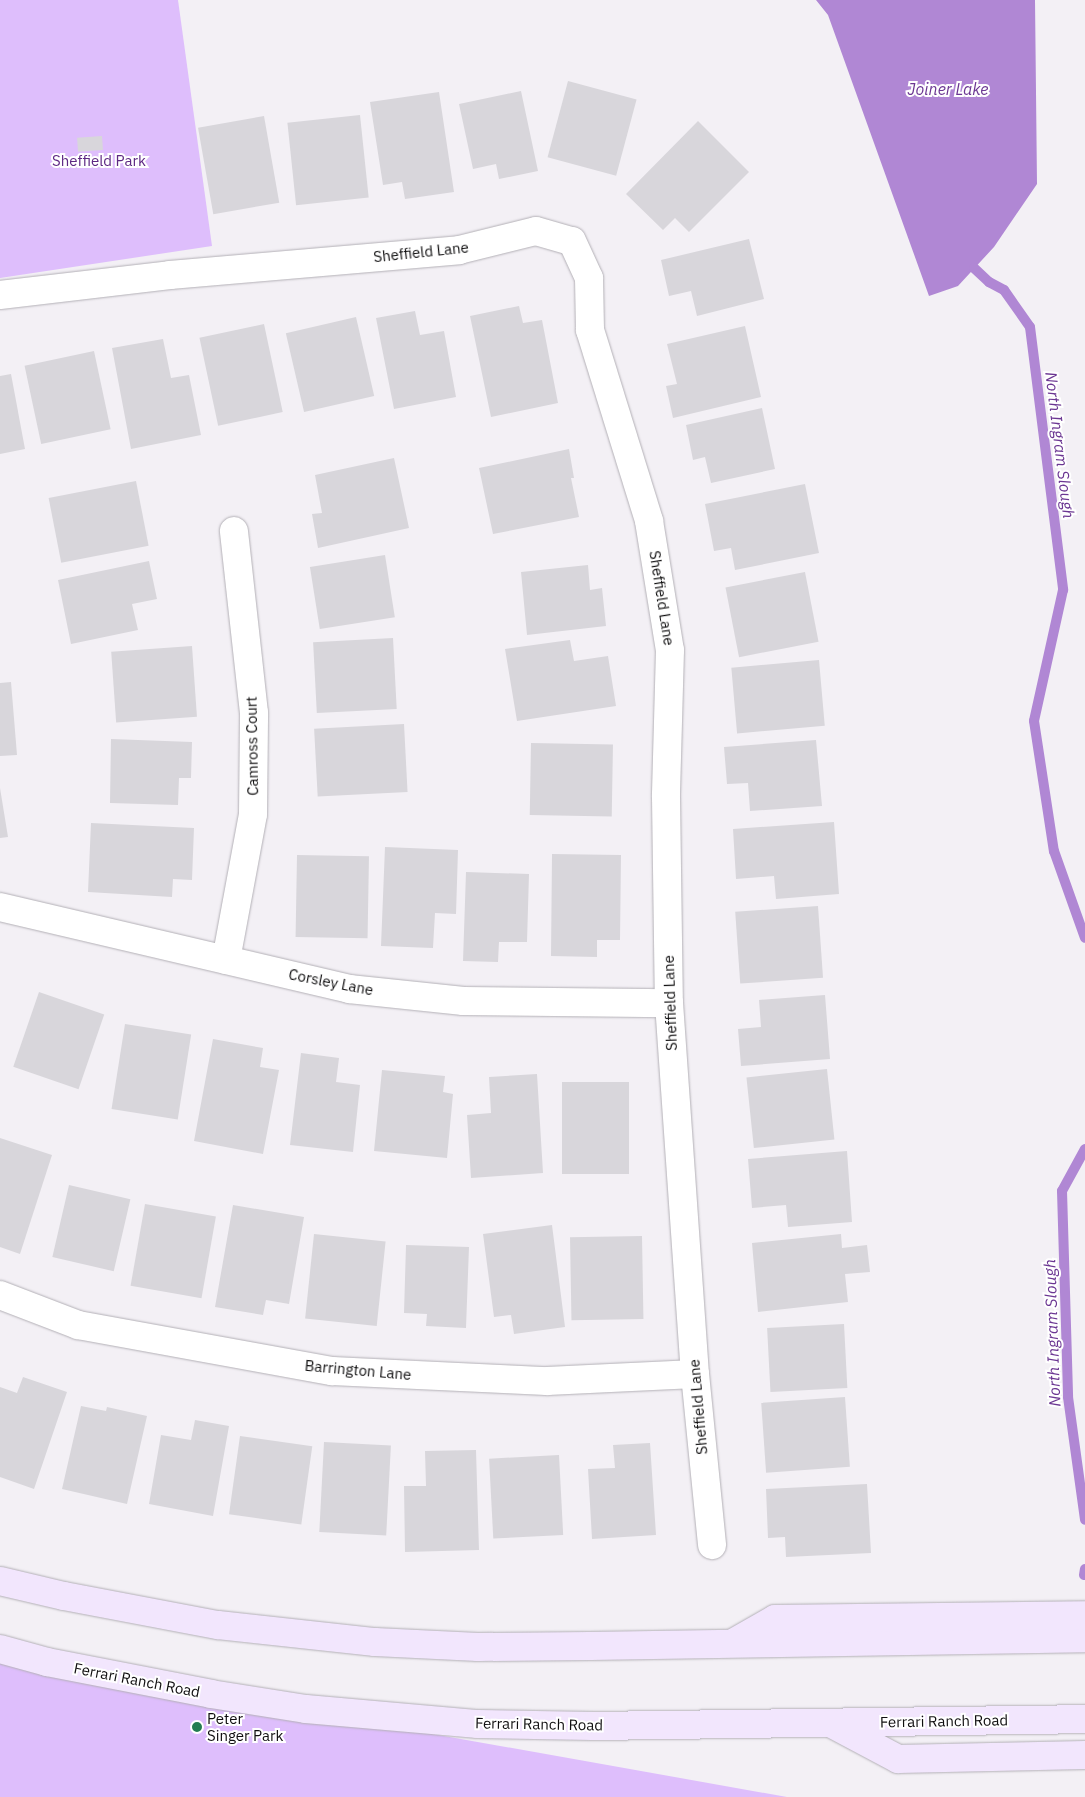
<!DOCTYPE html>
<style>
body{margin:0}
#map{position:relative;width:1085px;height:1797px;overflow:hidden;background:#f3f0f5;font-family:"IBM Plex Sans",sans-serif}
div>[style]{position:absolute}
.green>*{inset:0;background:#debefc}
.water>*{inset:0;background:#b087d4}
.stream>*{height:10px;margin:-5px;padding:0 5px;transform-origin:5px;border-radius:5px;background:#b087d4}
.building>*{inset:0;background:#d8d6db;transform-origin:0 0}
.roads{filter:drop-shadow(0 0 1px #b3b0b6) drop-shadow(0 0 1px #b3b0b6)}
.minor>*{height:28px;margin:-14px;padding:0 14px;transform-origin:14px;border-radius:14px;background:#fff}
.secondary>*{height:28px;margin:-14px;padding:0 14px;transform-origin:14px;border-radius:14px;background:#f2e6fd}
.dots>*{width:14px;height:14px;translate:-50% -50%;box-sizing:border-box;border:2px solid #fff;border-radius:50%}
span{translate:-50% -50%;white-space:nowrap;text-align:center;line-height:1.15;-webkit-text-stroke:4px #fff;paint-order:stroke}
.park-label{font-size:15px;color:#5d2883}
.street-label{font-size:15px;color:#0f0e0f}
.poi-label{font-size:15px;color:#0f0e0f}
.left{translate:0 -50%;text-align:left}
.water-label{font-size:16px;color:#6b3692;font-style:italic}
</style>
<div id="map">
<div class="green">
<div style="clip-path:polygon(0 0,178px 0,212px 246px,0 278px)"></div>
<div style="clip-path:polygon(0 1657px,787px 1797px,0 1797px)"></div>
</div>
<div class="water">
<div style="clip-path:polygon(816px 0,1035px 0,1037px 184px,994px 247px,958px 286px,929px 296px,828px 15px)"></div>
</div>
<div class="stream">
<div style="left:974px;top:268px;width:21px;rotate:43deg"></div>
<div style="left:989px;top:282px;width:17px;rotate:28deg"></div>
<div style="left:1004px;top:290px;width:45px;rotate:54.9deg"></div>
<div style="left:1030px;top:327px;width:265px;rotate:82.8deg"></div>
<div style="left:1063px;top:590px;width:134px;rotate:102.5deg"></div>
<div style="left:1034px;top:721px;width:132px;rotate:81.3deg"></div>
<div style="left:1054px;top:851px;width:92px;rotate:70.4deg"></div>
<div style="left:1085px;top:1149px;width:48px;rotate:118.7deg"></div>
<div style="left:1062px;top:1191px;width:206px;rotate:88.3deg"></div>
<div style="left:1068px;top:1397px;width:124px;rotate:82.1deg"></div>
<div style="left:1084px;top:1575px;width:6px;rotate:-81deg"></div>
</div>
<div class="building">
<div style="left:568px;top:81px;width:71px;height:79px;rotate:15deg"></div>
<div style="clip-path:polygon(521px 91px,538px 171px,499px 179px,496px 164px,473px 169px,459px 104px)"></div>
<div style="clip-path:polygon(439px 92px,454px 192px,405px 199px,402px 182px,383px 185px,370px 102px)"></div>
<div style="left:360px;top:115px;width:83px;height:73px;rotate:84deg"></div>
<div style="left:264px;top:116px;width:88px;height:67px;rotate:80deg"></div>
<div style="clip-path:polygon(698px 121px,749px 172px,689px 232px,675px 218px,663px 230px,626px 194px)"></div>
<div style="left:102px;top:136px;width:14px;height:25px;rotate:86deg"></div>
<div style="clip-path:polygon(749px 239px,764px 299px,697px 316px,691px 291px,669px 296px,661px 260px)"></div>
<div style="clip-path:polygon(519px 306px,523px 323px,542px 320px,558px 403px,491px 417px,470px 316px)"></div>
<div style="clip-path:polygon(415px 311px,420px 335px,444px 331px,456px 397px,394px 409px,376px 318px)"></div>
<div style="left:356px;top:317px;width:81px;height:72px;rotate:77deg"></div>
<div style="left:264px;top:324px;width:90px;height:66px;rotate:78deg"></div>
<div style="clip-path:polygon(745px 326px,761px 397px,673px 418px,666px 386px,677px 384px,667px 344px)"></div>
<div style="clip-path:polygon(163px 339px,171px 378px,189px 375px,201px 435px,131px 449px,112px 348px)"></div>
<div style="left:94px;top:351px;width:80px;height:71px;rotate:78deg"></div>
<div style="clip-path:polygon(11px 374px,25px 449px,0 454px,0 376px)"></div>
<div style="clip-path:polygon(762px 408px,775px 469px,711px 483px,705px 457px,693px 460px,686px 425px)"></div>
<div style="clip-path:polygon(569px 449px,574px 478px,571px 478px,579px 517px,493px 534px,479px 468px)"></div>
<div style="clip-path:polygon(394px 458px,409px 528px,318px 548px,312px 514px,322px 513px,315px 475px)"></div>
<div style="left:136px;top:481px;width:66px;height:89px;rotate:79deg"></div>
<div style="clip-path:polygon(805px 484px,819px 553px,735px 570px,731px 548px,714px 551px,705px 504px)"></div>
<div style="left:385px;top:555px;width:63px;height:76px;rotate:81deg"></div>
<div style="clip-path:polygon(149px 561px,157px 599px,132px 604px,138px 630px,71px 644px,58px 580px)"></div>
<div style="clip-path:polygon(588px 565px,590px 590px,602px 588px,606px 626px,527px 635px,521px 572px)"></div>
<div style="left:805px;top:572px;width:71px;height:81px;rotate:79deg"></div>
<div style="left:393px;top:638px;width:71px;height:80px;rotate:87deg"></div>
<div style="clip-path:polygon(570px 640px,574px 661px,608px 656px,616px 706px,517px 721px,505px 649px)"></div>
<div style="left:192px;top:646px;width:71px;height:81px;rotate:86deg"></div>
<div style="left:819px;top:660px;width:66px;height:88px;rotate:85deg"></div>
<div style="clip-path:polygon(11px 682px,17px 755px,0 756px,0 683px)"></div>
<div style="left:404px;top:724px;width:68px;height:90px;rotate:87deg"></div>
<div style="clip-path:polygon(111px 739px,192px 742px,191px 778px,179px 778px,178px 805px,110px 803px)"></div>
<div style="clip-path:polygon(816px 740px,822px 806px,750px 811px,748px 783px,727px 784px,724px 747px)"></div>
<div style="left:531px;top:743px;width:82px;height:72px;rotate:1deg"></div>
<div style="clip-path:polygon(0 788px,8px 837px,0 838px)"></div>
<div style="clip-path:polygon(834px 822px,839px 894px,776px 899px,774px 876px,736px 879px,733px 829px)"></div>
<div style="clip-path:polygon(91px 823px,194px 828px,192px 880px,173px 879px,172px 897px,88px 892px)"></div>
<div style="clip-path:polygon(385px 847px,458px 850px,456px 914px,435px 913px,433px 948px,381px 946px)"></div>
<div style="clip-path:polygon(552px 854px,621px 855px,620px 940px,597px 940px,597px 957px,551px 956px)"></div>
<div style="left:297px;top:855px;width:72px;height:82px;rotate:1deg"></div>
<div style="clip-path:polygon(466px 872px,529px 874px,527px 942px,499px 942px,498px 962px,463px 961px)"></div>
<div style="left:818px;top:906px;width:72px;height:83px;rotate:86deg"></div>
<div style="left:39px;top:992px;width:69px;height:79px;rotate:19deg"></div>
<div style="clip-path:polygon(825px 995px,830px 1059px,741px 1066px,738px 1029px,761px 1027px,759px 1000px)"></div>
<div style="left:125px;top:1024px;width:67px;height:86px;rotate:9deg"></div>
<div style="clip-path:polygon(213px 1039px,263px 1048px,260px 1067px,279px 1070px,263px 1154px,194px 1141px)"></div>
<div style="clip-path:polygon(301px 1053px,339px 1058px,336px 1082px,360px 1085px,353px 1152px,290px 1145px)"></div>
<div style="left:827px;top:1069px;width:71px;height:81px;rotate:84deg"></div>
<div style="clip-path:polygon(382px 1070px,445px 1076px,443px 1092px,453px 1094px,447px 1158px,374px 1151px)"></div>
<div style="clip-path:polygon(537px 1074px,543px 1173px,471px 1178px,467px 1115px,491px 1113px,489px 1077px)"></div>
<div style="left:562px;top:1082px;width:67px;height:92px"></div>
<div style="clip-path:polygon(0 1138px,52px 1155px,20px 1254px,0 1247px)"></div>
<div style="clip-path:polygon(847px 1151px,852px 1222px,788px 1227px,786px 1205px,752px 1208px,748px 1159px)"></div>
<div style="left:69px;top:1185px;width:63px;height:74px;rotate:13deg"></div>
<div style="left:145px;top:1204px;width:72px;height:83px;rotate:10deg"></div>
<div style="clip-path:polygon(233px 1205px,304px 1217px,289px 1304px,266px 1300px,263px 1315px,215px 1307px)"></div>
<div style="clip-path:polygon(552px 1225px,565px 1327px,514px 1334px,511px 1315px,494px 1317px,483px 1234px)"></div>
<div style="left:314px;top:1234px;width:72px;height:85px;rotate:6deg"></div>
<div style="clip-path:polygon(841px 1234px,842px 1248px,867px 1245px,870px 1272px,845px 1274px,848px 1302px,758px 1312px,752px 1243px)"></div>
<div style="left:642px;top:1236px;width:83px;height:72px;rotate:89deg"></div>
<div style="clip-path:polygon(406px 1245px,469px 1247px,466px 1328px,426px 1326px,427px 1314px,404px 1313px)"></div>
<div style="left:844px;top:1324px;width:64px;height:77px;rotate:87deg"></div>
<div style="clip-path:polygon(23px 1377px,67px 1392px,34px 1489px,0 1477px,0 1387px,17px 1393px)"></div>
<div style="left:845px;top:1397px;width:70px;height:84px;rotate:86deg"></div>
<div style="clip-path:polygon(81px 1406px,106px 1411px,107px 1407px,147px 1416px,127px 1504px,62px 1489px)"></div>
<div style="clip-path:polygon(195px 1420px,229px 1426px,213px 1516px,149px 1504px,161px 1435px,191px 1440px)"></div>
<div style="left:240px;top:1436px;width:73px;height:79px;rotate:8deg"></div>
<div style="left:324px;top:1442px;width:67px;height:90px;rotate:3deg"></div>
<div style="clip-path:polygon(650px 1443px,656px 1535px,592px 1539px,588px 1469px,615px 1468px,613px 1445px)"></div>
<div style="clip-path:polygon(476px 1450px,479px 1550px,405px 1552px,404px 1486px,426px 1486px,425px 1451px)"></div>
<div style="left:559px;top:1455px;width:80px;height:70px;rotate:87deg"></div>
<div style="clip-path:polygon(867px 1484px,871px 1553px,786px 1557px,785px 1537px,768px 1538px,766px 1489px)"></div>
</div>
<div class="roads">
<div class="minor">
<div style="left:0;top:295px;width:171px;rotate:-6.7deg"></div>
<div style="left:170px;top:275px;width:290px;rotate:-4.9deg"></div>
<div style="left:459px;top:250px;width:79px;rotate:-13.9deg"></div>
<div style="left:536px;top:231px;width:37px;rotate:16deg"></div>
<div style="left:572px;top:241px;width:41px;rotate:65.3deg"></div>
<div style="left:589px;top:278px;width:52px;rotate:88.9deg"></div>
<div style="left:590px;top:330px;width:200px;rotate:72.8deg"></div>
<div style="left:649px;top:521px;width:131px;rotate:80.8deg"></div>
<div style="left:670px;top:650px;width:147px;rotate:91.6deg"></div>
<div style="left:666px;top:797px;width:206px;rotate:89.2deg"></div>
<div style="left:669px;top:1003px;width:372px;rotate:86deg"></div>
<div style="left:695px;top:1374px;width:172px;rotate:84.3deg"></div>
<div style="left:0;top:907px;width:359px;rotate:13.2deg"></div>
<div style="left:349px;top:989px;width:115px;rotate:6deg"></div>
<div style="left:463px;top:1001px;width:206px;rotate:0.6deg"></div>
<div style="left:226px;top:960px;width:148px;rotate:-79.5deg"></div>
<div style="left:253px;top:814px;width:101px;rotate:-89.4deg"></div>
<div style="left:254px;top:713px;width:183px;rotate:-96.3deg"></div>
<div style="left:0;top:1295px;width:84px;rotate:21deg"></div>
<div style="left:78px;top:1325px;width:258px;rotate:10.3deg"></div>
<div style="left:332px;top:1371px;width:215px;rotate:2.7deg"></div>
<div style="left:547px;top:1381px;width:148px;rotate:-2.7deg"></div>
</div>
<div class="secondary">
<div style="left:0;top:1581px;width:66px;rotate:13.2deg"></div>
<div style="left:64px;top:1596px;width:157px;rotate:10.7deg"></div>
<div style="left:218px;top:1625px;width:158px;rotate:6.2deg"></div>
<div style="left:375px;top:1642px;width:103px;rotate:2.8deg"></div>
<div style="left:478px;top:1647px;width:112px;rotate:-0.5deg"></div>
<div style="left:590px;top:1646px;width:495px;rotate:-0.9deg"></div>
<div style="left:735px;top:1642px;width:46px;rotate:-29.9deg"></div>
<div style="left:775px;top:1619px;width:310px;rotate:-0.7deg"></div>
<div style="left:0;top:1649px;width:49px;rotate:15.5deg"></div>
<div style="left:47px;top:1662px;width:167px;rotate:11deg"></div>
<div style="left:211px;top:1694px;width:96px;rotate:9deg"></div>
<div style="left:306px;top:1709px;width:173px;rotate:5deg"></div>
<div style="left:478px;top:1724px;width:115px;rotate:1deg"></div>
<div style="left:593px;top:1726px;width:492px;rotate:-0.8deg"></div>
<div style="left:832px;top:1724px;width:75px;rotate:27.9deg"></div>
<div style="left:898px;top:1759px;width:187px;rotate:-1.2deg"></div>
</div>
</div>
<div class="dots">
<div style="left:197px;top:1727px;background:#227c51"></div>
</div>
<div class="park-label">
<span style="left:99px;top:161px">Sheffield Park</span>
</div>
<div class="street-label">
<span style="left:421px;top:252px;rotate:-6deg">Sheffield Lane</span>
<span style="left:662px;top:598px;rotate:81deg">Sheffield Lane</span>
<span style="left:252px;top:746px;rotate:-91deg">Camross Court</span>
<span style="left:331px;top:982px;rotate:11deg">Corsley Lane</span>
<span style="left:670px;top:1003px;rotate:-92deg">Sheffield Lane</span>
<span style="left:358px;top:1370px;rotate:5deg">Barrington Lane</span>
<span style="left:698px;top:1407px;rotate:-95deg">Sheffield Lane</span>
<span style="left:137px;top:1680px;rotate:11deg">Ferrari Ranch Road</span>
<span style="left:944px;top:1721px;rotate:-1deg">Ferrari Ranch Road</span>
<span style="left:539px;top:1724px;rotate:1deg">Ferrari Ranch Road</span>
</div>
<div class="poi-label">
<span class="left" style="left:207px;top:1727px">Peter<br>Singer Park</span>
</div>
<div class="water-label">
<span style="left:948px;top:89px">Joiner Lake</span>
<span style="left:1060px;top:445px;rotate:83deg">North Ingram Slough</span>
<span style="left:1052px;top:1333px;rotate:-92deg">North Ingram Slough</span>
</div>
</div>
